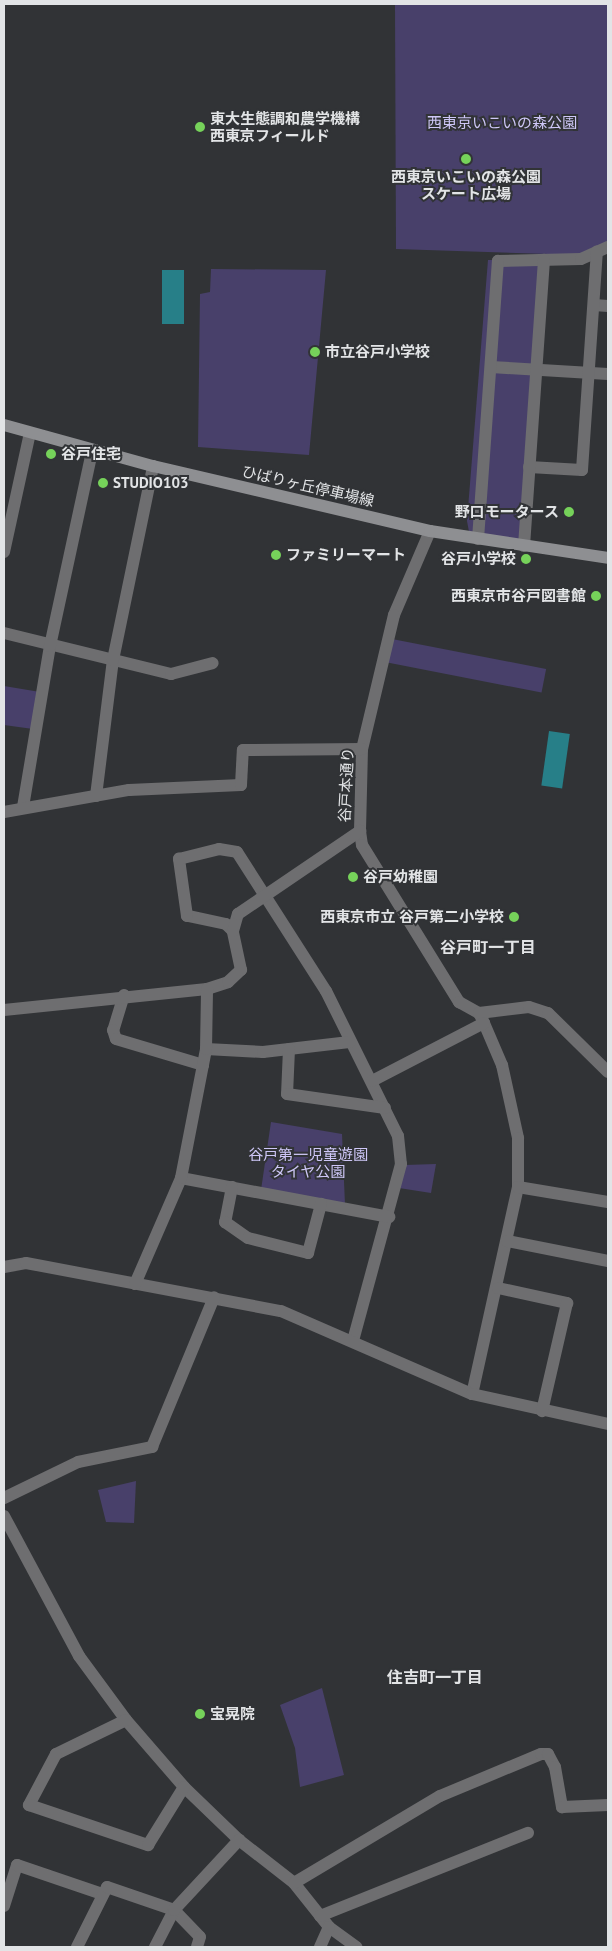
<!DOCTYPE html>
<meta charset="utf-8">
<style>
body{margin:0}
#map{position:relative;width:612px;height:1951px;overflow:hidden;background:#313336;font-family:"PT Sans","Noto Sans JP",sans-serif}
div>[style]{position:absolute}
.green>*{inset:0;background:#48406a;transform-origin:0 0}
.water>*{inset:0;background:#277f88;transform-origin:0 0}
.minor>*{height:12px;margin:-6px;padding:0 6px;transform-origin:6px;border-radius:6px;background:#6e6e70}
.tertiary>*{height:12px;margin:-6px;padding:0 6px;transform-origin:6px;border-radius:6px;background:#6e6e70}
.secondary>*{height:12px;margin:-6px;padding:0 6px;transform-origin:6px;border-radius:6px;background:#8e8f92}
.dots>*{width:14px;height:14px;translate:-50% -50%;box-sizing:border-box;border:2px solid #313336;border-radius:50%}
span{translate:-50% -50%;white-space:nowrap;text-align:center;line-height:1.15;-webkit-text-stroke:4px #313336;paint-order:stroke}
.poi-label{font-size:15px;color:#e2e4e6;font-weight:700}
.left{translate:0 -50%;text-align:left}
.right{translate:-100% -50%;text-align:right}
.park-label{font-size:15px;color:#cec7f7}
.street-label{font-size:15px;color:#e2e4e6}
.neighbourhood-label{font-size:16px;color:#e2e4e6;font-weight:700}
.frame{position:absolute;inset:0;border:5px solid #e2e4e6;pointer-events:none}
</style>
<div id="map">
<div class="green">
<div style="clip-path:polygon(395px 4px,608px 4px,608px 242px,579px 255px,396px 249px)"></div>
<div style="clip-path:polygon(488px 260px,544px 260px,524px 546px,470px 537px,467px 521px)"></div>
<div style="clip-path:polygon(211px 269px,326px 270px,309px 455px,198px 447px,200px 294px,210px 292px)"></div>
<div style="left:392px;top:639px;width:157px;height:24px;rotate:11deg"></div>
<div style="clip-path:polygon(4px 686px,40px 692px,33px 729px,4px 725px)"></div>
<div style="clip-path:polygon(271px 1122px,342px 1134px,345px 1205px,261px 1190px)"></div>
<div style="clip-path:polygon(436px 1164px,431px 1193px,399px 1188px,405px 1165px)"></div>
<div style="clip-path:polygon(136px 1481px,134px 1523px,106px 1522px,98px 1490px)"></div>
<div style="clip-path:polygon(322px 1688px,344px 1775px,300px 1787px,295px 1748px,280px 1705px)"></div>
</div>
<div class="water">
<div style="left:162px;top:270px;width:22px;height:54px"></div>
<div style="left:549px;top:731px;width:21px;height:55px;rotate:8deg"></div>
</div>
<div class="minor">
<div style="left:498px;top:261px;width:83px;rotate:-1.4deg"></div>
<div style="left:581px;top:259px;width:30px;rotate:-24deg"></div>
<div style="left:594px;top:305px;width:14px;rotate:4deg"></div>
<div style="left:491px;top:367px;width:117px;rotate:3.4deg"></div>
<div style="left:529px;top:467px;width:53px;rotate:3.2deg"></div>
<div style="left:582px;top:470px;width:219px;rotate:-86.1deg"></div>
<div style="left:430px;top:531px;width:91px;rotate:113.2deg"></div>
<div style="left:394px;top:615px;width:138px;rotate:103.4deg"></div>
<div style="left:362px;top:749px;width:82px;rotate:91.4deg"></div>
<div style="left:360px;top:831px;width:14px;rotate:82deg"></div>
<div style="left:362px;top:845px;width:185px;rotate:58.3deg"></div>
<div style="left:459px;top:1002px;width:23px;rotate:29deg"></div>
<div style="left:479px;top:1013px;width:11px;rotate:63deg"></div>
<div style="left:484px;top:1023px;width:46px;rotate:66.8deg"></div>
<div style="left:502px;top:1065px;width:75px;rotate:77.6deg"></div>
<div style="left:518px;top:1138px;width:49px;rotate:90deg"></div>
<div style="left:518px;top:1187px;width:212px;rotate:102.5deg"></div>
<div style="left:524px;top:546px;width:287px;rotate:-86deg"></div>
<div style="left:4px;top:552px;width:122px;rotate:-77.7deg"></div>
<div style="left:4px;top:633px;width:172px;rotate:13.8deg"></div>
<div style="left:171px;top:674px;width:43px;rotate:-14.7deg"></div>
<div style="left:96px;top:796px;width:137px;rotate:-82.9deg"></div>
<div style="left:113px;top:660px;width:198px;rotate:-78.3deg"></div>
<div style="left:23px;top:807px;width:163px;rotate:-80.5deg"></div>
<div style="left:50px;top:646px;width:199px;rotate:-77.8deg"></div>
<div style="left:4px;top:812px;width:127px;rotate:-10deg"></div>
<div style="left:129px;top:790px;width:112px;rotate:-2.6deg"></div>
<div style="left:241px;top:785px;width:35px;rotate:-87deg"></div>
<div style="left:243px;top:750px;width:119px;rotate:-0.5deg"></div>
<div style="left:233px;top:931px;width:10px;rotate:-135deg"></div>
<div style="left:226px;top:924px;width:40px;rotate:-168deg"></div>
<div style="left:187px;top:916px;width:58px;rotate:-98deg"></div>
<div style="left:179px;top:859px;width:41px;rotate:-14deg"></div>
<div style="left:219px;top:849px;width:18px;rotate:9deg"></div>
<div style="left:237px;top:852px;width:165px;rotate:57.4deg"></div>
<div style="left:326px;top:991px;width:162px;rotate:63.6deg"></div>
<div style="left:398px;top:1136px;width:28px;rotate:84deg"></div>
<div style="left:401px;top:1164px;width:183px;rotate:105.2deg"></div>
<div style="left:124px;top:995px;width:37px;rotate:107deg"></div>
<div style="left:113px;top:1030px;width:9px;rotate:72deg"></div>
<div style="left:116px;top:1039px;width:91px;rotate:16.6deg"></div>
<div style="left:4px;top:1010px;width:204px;rotate:-5.9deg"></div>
<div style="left:207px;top:989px;width:22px;rotate:-18deg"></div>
<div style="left:228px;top:982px;width:18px;rotate:-43deg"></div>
<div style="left:241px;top:970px;width:40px;rotate:-102deg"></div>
<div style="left:233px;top:931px;width:18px;rotate:-74deg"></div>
<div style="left:238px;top:914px;width:148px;rotate:-34.2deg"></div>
<div style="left:479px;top:1013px;width:50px;rotate:-6.8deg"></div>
<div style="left:529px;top:1007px;width:20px;rotate:18deg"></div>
<div style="left:548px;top:1013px;width:84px;rotate:44.5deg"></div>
<div style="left:206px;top:1049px;width:57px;rotate:3deg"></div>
<div style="left:263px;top:1052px;width:87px;rotate:-6.6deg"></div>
<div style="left:289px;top:1049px;width:45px;rotate:92.5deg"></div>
<div style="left:287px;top:1094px;width:99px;rotate:8.1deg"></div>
<div style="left:372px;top:1081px;width:126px;rotate:-27.4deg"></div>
<div style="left:181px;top:1178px;width:212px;rotate:10.6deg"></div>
<div style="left:232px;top:1187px;width:36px;rotate:101deg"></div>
<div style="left:225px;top:1222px;width:28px;rotate:35deg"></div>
<div style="left:248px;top:1238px;width:62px;rotate:14deg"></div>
<div style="left:308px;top:1253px;width:51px;rotate:-75.1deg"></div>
<div style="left:518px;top:1187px;width:91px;rotate:9.5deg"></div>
<div style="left:507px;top:1241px;width:103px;rotate:11.2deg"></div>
<div style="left:4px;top:1267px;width:22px;rotate:-10deg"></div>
<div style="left:26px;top:1263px;width:259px;rotate:10.7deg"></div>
<div style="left:281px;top:1311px;width:208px;rotate:23.5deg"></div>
<div style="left:472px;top:1394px;width:139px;rotate:12.4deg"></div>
<div style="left:135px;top:1284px;width:116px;rotate:-66.5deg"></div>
<div style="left:181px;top:1178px;width:131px;rotate:-79deg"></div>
<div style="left:206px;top:1049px;width:60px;rotate:-89deg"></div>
<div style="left:498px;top:1288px;width:71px;rotate:12.3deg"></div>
<div style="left:567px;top:1303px;width:111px;rotate:103deg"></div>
<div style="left:4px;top:1498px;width:82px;rotate:-25.9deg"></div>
<div style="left:78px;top:1462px;width:76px;rotate:-11.5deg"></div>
<div style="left:152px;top:1447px;width:162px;rotate:-67.5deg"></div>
<div style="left:4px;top:1516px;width:159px;rotate:61.8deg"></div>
<div style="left:79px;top:1656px;width:79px;rotate:53.7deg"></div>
<div style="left:126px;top:1720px;width:89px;rotate:49.1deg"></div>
<div style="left:184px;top:1787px;width:76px;rotate:43.9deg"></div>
<div style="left:239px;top:1840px;width:70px;rotate:38deg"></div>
<div style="left:294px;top:1883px;width:56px;rotate:51.5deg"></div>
<div style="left:329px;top:1927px;width:34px;rotate:36deg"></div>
<div style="left:126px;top:1720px;width:78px;rotate:154.1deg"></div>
<div style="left:56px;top:1754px;width:58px;rotate:117.9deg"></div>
<div style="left:29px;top:1805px;width:126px;rotate:18.6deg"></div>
<div style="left:148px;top:1845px;width:68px;rotate:-58.2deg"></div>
<div style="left:294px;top:1883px;width:170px;rotate:-30.8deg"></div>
<div style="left:440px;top:1796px;width:109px;rotate:-22.6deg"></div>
<div style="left:541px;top:1754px;width:7px"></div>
<div style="left:548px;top:1754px;width:15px;rotate:62deg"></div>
<div style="left:555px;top:1767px;width:41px;rotate:80.1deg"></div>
<div style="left:562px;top:1807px;width:46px;rotate:-2.5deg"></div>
<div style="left:4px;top:1906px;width:43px;rotate:-72.4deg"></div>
<div style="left:17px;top:1865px;width:90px;rotate:18.8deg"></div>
<div style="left:320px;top:1916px;width:224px;rotate:-21.8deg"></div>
<div style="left:77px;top:1947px;width:67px;rotate:-63.4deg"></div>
<div style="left:107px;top:1887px;width:71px;rotate:18.9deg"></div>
<div style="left:174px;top:1910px;width:37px;rotate:46deg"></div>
<div style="left:200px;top:1937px;width:10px;rotate:107deg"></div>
<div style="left:155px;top:1947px;width:42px;rotate:-62.8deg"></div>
<div style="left:174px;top:1910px;width:96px;rotate:-47.1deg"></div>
<div style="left:320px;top:1947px;width:22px;rotate:-66deg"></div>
</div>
<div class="tertiary">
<div style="left:478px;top:539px;width:279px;rotate:-85.9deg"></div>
</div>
<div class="secondary">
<div style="left:4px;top:425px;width:155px;rotate:15.4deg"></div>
<div style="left:153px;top:466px;width:285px;rotate:13.2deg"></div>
<div style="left:430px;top:531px;width:180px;rotate:8.6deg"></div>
</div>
<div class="dots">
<div style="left:200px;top:127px;background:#76d25a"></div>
<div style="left:466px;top:159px;background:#76d25a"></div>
<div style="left:315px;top:352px;background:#76d25a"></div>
<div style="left:51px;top:454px;background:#76d25a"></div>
<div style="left:103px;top:483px;background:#76d25a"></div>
<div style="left:569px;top:512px;background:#76d25a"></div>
<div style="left:276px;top:555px;background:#76d25a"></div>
<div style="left:526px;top:559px;background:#76d25a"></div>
<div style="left:596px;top:596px;background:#76d25a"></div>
<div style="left:353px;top:877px;background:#76d25a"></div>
<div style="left:514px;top:917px;background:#76d25a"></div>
<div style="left:200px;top:1714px;background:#76d25a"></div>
</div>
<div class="poi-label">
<span class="left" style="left:210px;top:127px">東大生態調和農学機構<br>西東京フィールド</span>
<span style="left:466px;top:185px">西東京いこいの森公園<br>スケート広場</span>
<span class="left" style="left:325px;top:352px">市立谷戸小学校</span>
<span class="left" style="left:61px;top:454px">谷戸住宅</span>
<span class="left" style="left:113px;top:483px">STUDIO103</span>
<span class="right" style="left:559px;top:512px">野口モータース</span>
<span class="left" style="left:286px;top:555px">ファミリーマート</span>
<span class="right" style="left:516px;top:559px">谷戸小学校</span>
<span class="right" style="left:586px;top:596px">西東京市谷戸図書館</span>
<span class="left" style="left:363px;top:877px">谷戸幼稚園</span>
<span class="right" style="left:504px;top:917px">西東京市立 谷戸第二小学校</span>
<span class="left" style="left:210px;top:1714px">宝晃院</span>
</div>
<div class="park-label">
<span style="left:502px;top:123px">西東京いこいの森公園</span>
<span style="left:308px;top:1163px">谷戸第一児童遊園<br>タイヤ公園</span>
</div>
<div class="street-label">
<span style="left:308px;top:486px;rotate:13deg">ひばりヶ丘停車場線</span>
<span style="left:346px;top:785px;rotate:-87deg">谷戸本通り</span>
</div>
<div class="neighbourhood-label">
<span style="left:488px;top:947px">谷戸町一丁目</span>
<span style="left:435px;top:1677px">住吉町一丁目</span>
</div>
<div class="frame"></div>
</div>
